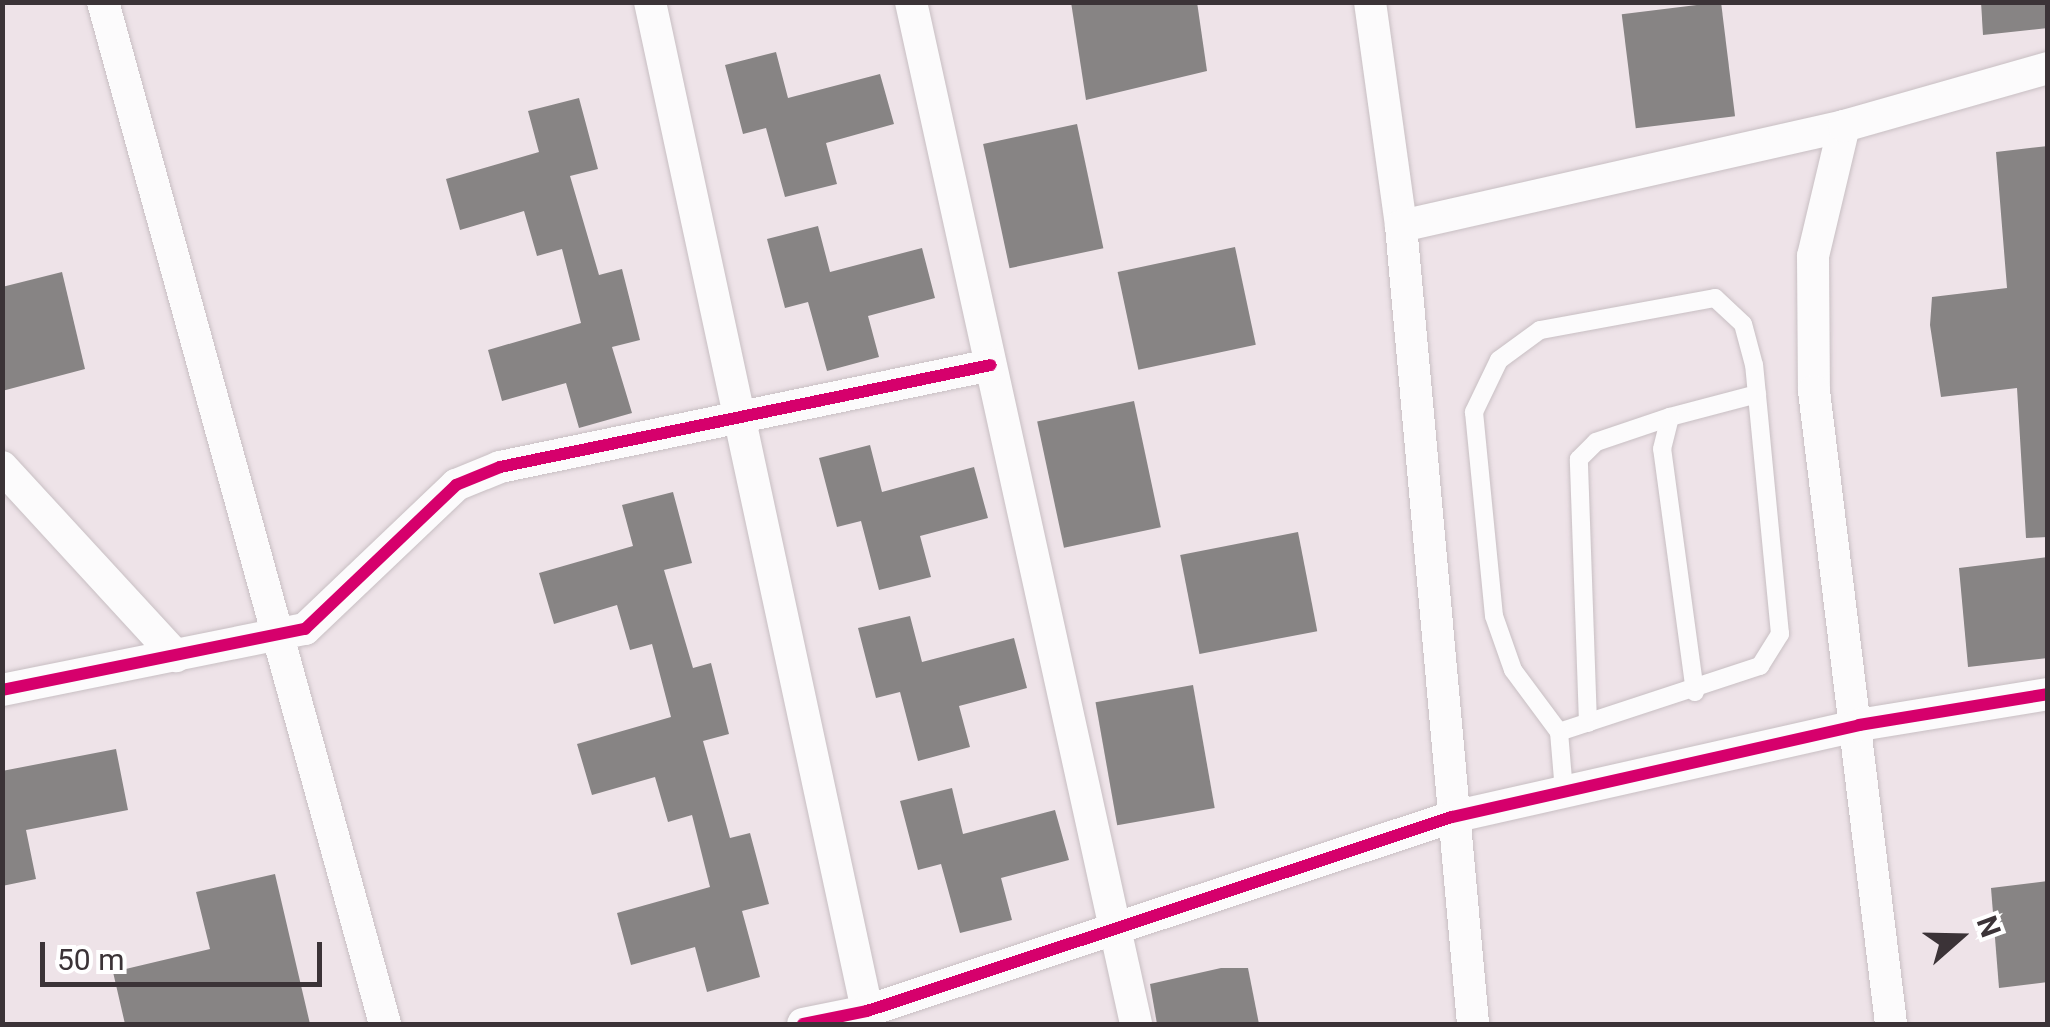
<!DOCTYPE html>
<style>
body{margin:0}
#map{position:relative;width:2050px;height:1027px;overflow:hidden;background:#eee3e8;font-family:Roboto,sans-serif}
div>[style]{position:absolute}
.building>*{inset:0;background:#878484;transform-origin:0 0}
.roads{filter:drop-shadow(0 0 2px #c8bfc3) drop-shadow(0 0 2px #c8bfc3)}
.lane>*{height:18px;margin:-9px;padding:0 9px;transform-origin:9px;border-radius:9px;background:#fcfbfc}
.street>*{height:32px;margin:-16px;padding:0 16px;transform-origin:16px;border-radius:16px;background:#fcfbfc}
.cycleway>*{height:12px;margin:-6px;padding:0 6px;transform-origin:6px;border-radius:6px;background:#d6006c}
span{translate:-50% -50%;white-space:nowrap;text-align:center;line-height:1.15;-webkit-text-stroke:10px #fff;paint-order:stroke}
.frame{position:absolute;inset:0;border:5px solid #3b3337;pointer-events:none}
.north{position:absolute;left:1910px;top:887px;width:100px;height:100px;-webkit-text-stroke:8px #fff;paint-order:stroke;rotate:70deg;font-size:28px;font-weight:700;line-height:40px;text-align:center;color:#3b3337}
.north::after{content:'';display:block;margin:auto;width:35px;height:45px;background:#3b3337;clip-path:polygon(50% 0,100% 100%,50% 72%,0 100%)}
.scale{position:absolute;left:40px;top:942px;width:282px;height:45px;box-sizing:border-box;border:5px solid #3b3337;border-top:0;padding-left:12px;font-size:30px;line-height:35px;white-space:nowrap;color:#3b3337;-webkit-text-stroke:8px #fff;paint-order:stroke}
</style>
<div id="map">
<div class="building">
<div style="clip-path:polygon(1071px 2px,1197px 2px,1207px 71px,1086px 100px)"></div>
<div style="left:1721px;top:2px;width:115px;height:100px;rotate:83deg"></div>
<div style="clip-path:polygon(1981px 2px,2048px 2px,2048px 28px,1983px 35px)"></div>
<div style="clip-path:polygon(776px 52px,788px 98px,880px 74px,894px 124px,826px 143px,837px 184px,785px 197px,766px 128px,743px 134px,725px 65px)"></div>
<div style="clip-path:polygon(579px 98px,598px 169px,570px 176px,599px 275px,622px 269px,640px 340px,612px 347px,632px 413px,579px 428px,566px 383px,502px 401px,488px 350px,581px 323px,562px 249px,537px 256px,524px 211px,460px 230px,446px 179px,539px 152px,528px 111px)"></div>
<div style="left:1077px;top:124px;width:127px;height:96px;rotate:78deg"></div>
<div style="clip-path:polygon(2048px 146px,2048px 537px,2026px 538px,2017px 388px,1941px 397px,1930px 325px,1932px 297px,2007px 288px,1996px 152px)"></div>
<div style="clip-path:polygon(818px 226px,830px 272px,922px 248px,935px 298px,868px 316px,879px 357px,827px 371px,808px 302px,785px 308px,767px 239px)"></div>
<div style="left:1235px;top:247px;width:100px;height:120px;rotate:78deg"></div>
<div style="clip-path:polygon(62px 272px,85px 369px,2px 391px,2px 287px)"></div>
<div style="left:1134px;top:401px;width:129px;height:99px;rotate:78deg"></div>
<div style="clip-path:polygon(870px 445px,882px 492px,974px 467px,988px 518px,920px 536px,931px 577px,879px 590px,861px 521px,837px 527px,819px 458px)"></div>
<div style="clip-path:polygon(673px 492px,692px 563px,664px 570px,693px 668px,711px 663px,729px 734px,703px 741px,730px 838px,750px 833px,769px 904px,742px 911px,760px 977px,707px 992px,695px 947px,631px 965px,617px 913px,710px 887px,692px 815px,668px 822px,655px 777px,592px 795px,577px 744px,671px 717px,652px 644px,630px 650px,617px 605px,554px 624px,539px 573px,633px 546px,622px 505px)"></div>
<div style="left:1298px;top:532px;width:101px;height:120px;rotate:79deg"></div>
<div style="clip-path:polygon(2048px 557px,2048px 658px,1968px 667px,1959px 568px)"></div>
<div style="clip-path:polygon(910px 616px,922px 662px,1014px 638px,1027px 688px,959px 706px,970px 747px,918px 761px,900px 692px,876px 698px,858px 628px)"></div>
<div style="left:1193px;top:685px;width:125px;height:99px;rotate:80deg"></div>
<div style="clip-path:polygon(116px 749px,128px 810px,26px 830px,36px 879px,2px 886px,2px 771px)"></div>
<div style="clip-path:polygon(952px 788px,963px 834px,1055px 810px,1069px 860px,1001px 878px,1012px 920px,960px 933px,941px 864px,918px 870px,900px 801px)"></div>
<div style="clip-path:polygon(275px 874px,310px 1024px,125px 1024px,113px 972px,210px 949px,196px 892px)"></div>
<div style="clip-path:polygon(2048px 881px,2048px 982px,1999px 988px,1991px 888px)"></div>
<div style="clip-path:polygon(1221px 968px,1248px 968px,1259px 1024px,1157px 1024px,1150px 984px)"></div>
</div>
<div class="roads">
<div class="lane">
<div style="left:1695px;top:692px;width:245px;rotate:-97.7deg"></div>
<div style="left:1662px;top:449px;width:33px;rotate:-76deg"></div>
<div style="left:1670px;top:417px;width:90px;rotate:-14.8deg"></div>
<div style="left:1588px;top:723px;width:264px;rotate:-92deg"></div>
<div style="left:1579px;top:459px;width:24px;rotate:-45deg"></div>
<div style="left:1596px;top:442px;width:78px;rotate:-18.7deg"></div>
<div style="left:1559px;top:732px;width:212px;rotate:-18.2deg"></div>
<div style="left:1760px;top:666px;width:38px;rotate:-58deg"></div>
<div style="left:1780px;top:634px;width:270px;rotate:-95.5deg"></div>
<div style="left:1754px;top:365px;width:42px;rotate:-105deg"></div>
<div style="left:1743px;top:324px;width:38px;rotate:-137deg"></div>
<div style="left:1715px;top:298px;width:178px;rotate:169.6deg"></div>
<div style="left:1540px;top:330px;width:51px;rotate:143.8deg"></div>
<div style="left:1499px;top:360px;width:58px;rotate:115.7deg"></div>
<div style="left:1474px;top:412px;width:205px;rotate:84.4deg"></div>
<div style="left:1494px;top:616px;width:57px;rotate:70.6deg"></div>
<div style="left:1513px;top:670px;width:77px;rotate:53.4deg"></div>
<div style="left:1559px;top:732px;width:60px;rotate:85.2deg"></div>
</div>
<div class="street">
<div style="left:103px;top:2px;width:1060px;rotate:74.57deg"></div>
<div style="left:650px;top:2px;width:1045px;rotate:77.85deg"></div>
<div style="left:911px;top:2px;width:1046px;rotate:77.58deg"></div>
<div style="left:1370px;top:2px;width:226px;rotate:82.1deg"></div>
<div style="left:1401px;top:226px;width:801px;rotate:84.84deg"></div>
<div style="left:1844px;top:126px;width:134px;rotate:103.4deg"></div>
<div style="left:1813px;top:256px;width:135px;rotate:89.6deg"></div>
<div style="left:1814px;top:391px;width:638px;rotate:83.06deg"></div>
<div style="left:1401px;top:226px;width:454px;rotate:-12.7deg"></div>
<div style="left:1844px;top:126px;width:212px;rotate:-15.9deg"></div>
<div style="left:2px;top:467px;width:257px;rotate:47.4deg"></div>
<div style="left:2px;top:690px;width:309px;rotate:-11.4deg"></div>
<div style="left:305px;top:629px;width:209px;rotate:-43.6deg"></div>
<div style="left:456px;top:485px;width:48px;rotate:-22.2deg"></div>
<div style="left:500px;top:467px;width:501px;rotate:-11.74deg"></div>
<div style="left:803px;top:1024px;width:65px;rotate:-11.5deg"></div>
<div style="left:867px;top:1011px;width:616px;rotate:-18.35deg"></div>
<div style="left:1452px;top:817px;width:417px;rotate:-12.7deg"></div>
<div style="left:1859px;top:725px;width:192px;rotate:-9.3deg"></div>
</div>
</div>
<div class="cycleway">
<div style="left:2px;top:690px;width:309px;rotate:-11.4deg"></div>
<div style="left:305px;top:629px;width:209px;rotate:-43.6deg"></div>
<div style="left:456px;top:485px;width:48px;rotate:-22.2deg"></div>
<div style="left:500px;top:467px;width:501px;rotate:-11.74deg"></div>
<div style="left:803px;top:1024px;width:65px;rotate:-11.5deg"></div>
<div style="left:867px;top:1011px;width:616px;rotate:-18.35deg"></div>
<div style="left:1452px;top:817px;width:417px;rotate:-12.7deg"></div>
<div style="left:1859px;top:725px;width:192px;rotate:-9.3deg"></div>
</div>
<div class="frame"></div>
<div class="north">N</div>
<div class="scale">50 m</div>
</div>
